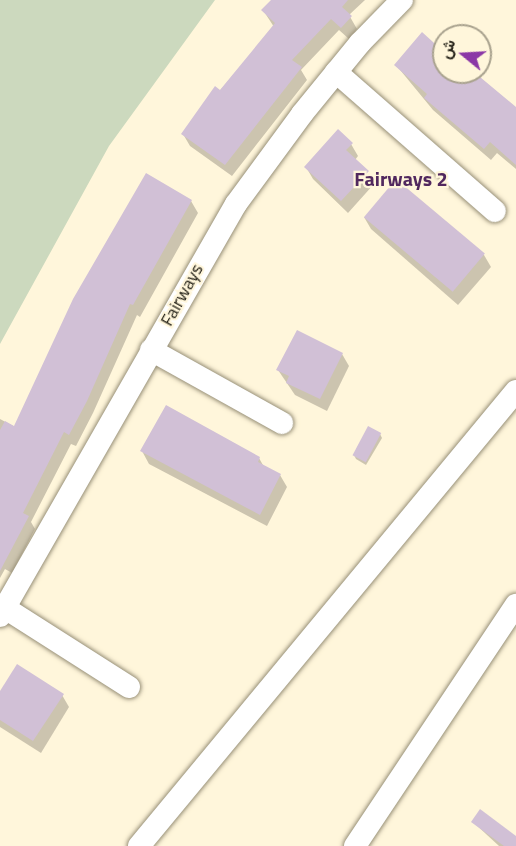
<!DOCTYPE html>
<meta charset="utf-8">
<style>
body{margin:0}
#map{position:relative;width:516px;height:846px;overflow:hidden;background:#fff6db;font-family:"Titillium Web",Vazirmatn,sans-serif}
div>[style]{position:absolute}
.green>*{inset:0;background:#ccd9be}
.shadow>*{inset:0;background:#0003}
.building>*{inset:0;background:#d1c0d6;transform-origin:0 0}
.roads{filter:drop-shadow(0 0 2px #989078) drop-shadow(0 0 2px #989078)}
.minor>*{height:22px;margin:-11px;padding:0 11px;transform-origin:11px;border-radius:11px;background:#fff}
span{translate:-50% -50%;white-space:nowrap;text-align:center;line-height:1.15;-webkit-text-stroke:4.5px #fff6db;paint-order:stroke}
.street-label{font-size:18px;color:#27241a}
.neighbourhood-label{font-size:20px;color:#51285e;font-weight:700}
.north{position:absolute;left:432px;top:24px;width:60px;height:60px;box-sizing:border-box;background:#fff6db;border:2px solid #a9a28e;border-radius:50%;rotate:288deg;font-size:16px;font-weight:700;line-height:24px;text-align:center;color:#27241a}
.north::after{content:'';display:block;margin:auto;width:21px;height:27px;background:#8b37a6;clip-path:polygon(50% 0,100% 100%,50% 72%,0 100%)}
</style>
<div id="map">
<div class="green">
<div style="clip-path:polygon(0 0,215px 0,109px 146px,0 344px)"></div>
</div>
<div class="shadow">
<div style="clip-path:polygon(273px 0,365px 0,349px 15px,357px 29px,349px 39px,339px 30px,301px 70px,307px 80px,232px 176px,190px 146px,183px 134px,274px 27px,263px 10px)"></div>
<div style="clip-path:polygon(444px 54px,444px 72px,473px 72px,516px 110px,516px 169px,497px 153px,491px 160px,433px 110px,396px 65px)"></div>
<div style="clip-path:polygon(351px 144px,358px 156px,355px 160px,374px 184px,348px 213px,313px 179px,306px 167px)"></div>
<div style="clip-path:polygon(191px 201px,198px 213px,140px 317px,137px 315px,93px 413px,76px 446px,71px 444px,31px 522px,35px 529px,12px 573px,5px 569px,0 578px,0 419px,15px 427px)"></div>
<div style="clip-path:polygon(364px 217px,484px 255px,491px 267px,458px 305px,371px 229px)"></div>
<div style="clip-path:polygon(342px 354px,349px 366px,327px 411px,295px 395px,278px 370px)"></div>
<div style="clip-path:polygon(380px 434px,382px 438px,366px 465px,356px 459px,354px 455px)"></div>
<div style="clip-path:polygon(142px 451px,259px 458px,264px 467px,280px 475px,287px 487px,267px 526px,149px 464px)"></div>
<div style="clip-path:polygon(0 694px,62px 695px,69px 707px,41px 753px,0 727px)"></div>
<div style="clip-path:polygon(473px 822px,516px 839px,516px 846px,499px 846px)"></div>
</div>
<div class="building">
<div style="clip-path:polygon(271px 0,348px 0,342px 7px,352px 16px,341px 28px,331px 19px,292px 60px,302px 67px,225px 165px,181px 134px,215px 86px,220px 90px,275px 23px,261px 10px)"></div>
<div style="clip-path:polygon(422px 32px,444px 52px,444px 72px,474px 72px,516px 107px,516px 165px,490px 142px,484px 149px,424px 98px,427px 94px,394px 65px)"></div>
<div style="clip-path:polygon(338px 129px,353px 143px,346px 150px,369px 171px,341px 201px,304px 167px)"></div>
<div style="clip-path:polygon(146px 173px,192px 200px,133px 305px,130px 304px,87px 401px,69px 435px,64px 432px,23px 513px,29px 516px,0 571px,0 430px,5px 421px,14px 426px,73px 299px)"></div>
<div style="left:396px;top:179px;width:116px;height:50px;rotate:40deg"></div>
<div style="clip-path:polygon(297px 330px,343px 353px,320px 399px,286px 383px,289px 376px,276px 370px)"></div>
<div style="clip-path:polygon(166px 405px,260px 457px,258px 462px,281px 474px,260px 515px,140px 451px)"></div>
<div style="left:368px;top:426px;width:15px;height:33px;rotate:28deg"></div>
<div style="clip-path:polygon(17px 664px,64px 694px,33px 741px,0 720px,0 691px)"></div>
<div style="clip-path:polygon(480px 809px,516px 836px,516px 846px,504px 846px,471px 822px)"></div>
</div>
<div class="roads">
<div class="minor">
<div style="left:336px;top:72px;width:211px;rotate:41.2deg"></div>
<div style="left:151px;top:350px;width:150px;rotate:29.1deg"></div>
<div style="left:5px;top:608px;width:147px;rotate:32.5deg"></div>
<div style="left:0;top:616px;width:475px;rotate:-60.2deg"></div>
<div style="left:236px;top:204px;width:112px;rotate:-53.7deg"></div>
<div style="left:302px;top:114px;width:92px;rotate:-50.8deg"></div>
<div style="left:360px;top:43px;width:60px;rotate:-45.7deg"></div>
<div style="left:139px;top:846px;width:591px;rotate:-50.36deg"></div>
<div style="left:355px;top:846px;width:290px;rotate:-56.3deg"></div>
</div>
</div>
<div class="street-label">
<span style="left:182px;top:295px;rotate:-61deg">Fairways</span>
</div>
<div class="neighbourhood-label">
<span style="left:401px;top:178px">Fairways 2</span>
</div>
<div class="north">ش</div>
</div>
